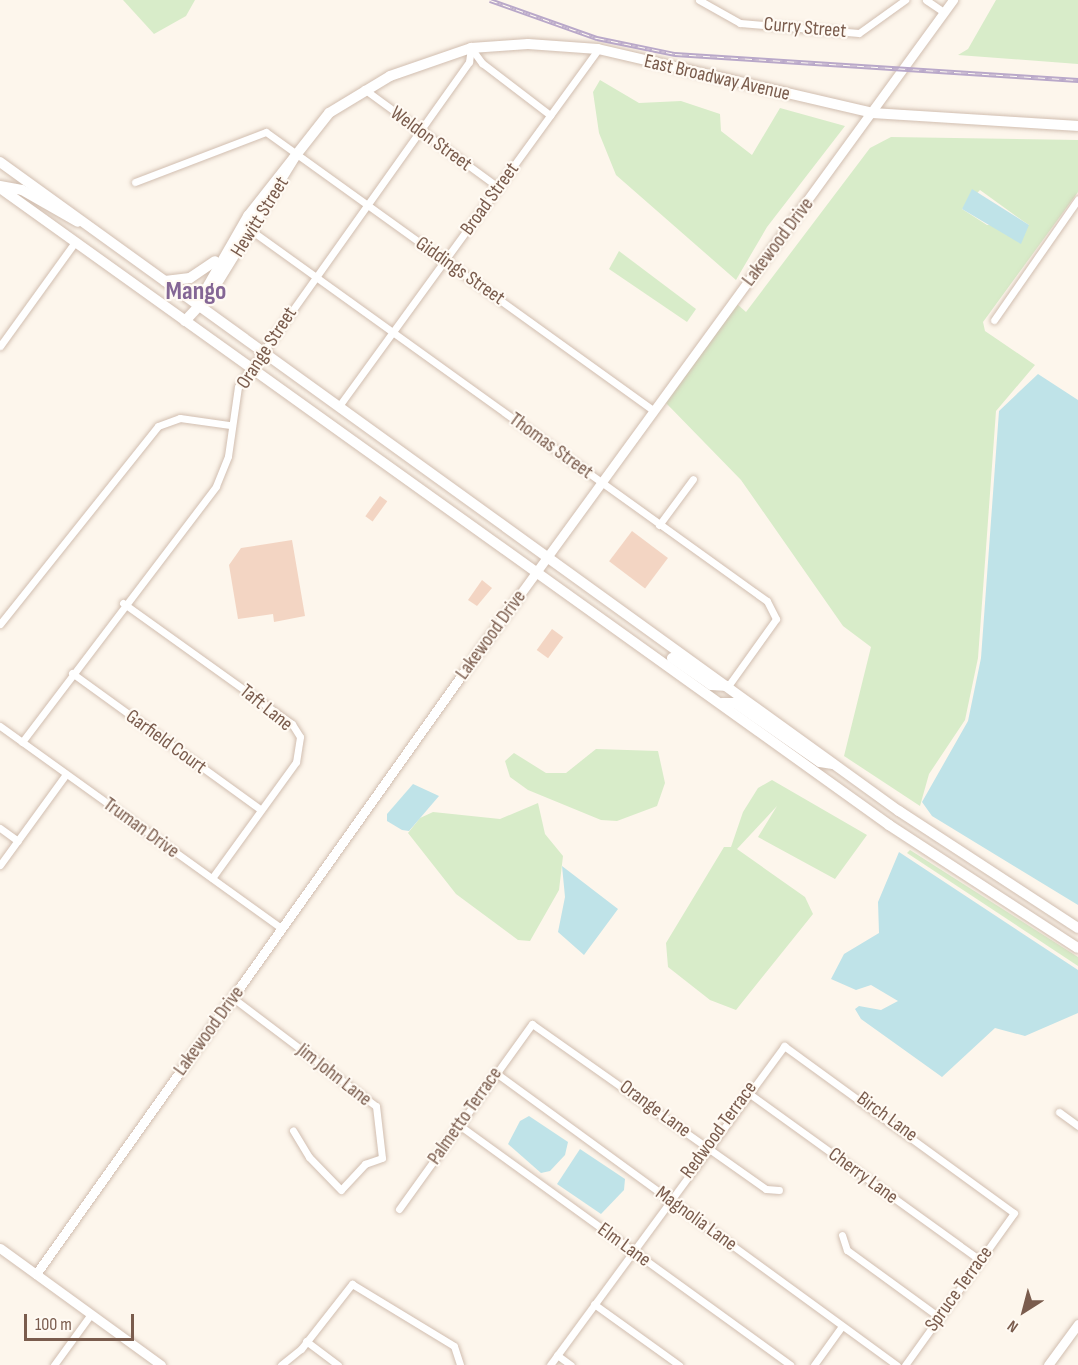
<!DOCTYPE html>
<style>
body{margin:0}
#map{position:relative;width:1078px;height:1365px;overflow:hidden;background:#fdf6ec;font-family:"Sofia Sans Condensed",sans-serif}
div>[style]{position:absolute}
.green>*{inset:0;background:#d8ecc9}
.water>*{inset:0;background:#bfe3e8}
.building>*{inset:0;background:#f3d5c3;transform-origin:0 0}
.roads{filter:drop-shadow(0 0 2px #d1beb0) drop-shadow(0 0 2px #d1beb0)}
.minor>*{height:7px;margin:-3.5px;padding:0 3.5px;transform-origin:3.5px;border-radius:3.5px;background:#fff}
.tertiary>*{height:9px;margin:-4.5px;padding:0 4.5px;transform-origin:4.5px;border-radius:4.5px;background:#fff}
.secondary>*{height:10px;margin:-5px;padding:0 5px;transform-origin:5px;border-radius:5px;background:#fff}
.rail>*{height:4.5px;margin-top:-2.25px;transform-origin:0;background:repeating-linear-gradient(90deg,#fffaf3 0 7px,#b9a8c9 0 14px);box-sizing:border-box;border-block:2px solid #b9a8c9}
span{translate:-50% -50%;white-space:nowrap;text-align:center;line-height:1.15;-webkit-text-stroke:4.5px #fffaf3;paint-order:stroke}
.street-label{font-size:20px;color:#7a5c4d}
.district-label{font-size:26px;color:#846695;font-weight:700}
.north{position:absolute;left:994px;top:1281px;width:60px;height:60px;-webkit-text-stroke:4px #fffaf3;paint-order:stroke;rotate:216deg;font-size:16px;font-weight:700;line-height:24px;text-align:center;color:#7a5c4d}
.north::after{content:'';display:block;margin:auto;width:21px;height:27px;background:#7a5c4d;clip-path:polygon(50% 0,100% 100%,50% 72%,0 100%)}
.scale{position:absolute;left:24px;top:1314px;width:110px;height:27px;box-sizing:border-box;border:3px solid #7a5c4d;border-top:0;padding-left:8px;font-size:18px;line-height:21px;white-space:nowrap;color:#7a5c4d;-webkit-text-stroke:4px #fffaf3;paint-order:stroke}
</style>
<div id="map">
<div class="green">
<div style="clip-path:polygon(123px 0,195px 0,186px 16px,154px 34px)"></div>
<div style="clip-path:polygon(996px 0,1078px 0,1078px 64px,958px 55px,968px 49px)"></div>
<div style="clip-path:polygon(600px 80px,639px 103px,681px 101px,720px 114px,721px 131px,752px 155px,780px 108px,845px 126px,767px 227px,736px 280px,616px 175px,599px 133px,593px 92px)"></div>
<div style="clip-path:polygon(evenodd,891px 137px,1078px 140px,1078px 192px,983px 322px,985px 331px,1035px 365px,996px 411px,978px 658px,965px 720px,929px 774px,920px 806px,844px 756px,871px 647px,843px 626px,741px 480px,666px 403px,737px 304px,746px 312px,870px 148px,891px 137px,980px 190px,1023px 221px,1029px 225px,987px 225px,962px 209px,980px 190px)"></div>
<div style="clip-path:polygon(619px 251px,696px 309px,687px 322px,609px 269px)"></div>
<div style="clip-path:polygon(596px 749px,658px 751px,665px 783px,657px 806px,617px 821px,601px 820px,528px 790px,510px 777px,505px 761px,514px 753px,546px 773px,566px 773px)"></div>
<div style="clip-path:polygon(772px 780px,867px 835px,835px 879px,758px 837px,777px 806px,737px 849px,805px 897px,813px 914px,736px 1010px,710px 1000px,668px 967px,666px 943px,724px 847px,731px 847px,743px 812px,758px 788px)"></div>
<div style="clip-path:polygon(538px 803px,545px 834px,563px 856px,559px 890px,530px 941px,518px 940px,456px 894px,408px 833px,420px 818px,433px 812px,500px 819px)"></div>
<div style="clip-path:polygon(910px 850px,1078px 957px,1078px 966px,907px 853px)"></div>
</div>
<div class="water">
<div style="clip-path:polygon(972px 189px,1029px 225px,1021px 244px,962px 209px)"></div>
<div style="clip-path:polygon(1038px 374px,1078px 400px,1078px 905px,932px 816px,922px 802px,968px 721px,981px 658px,999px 411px)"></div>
<div style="clip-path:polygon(413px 784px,439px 796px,409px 831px,402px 830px,387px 821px,387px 814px)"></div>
<div style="clip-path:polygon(899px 852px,1078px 970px,1078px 1013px,1025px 1036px,995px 1028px,942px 1077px,861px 1019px,855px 1009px,859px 1006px,881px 1010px,898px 1001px,871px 985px,856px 990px,831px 979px,844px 954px,879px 933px,878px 902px)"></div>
<div style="clip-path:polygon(562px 866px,618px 909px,584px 955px,558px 932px,565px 897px)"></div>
<div style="clip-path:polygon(529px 1116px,568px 1142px,565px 1155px,550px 1171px,541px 1173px,508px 1144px,520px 1121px)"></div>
<div style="clip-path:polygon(580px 1149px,625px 1179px,624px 1190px,601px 1214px,557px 1184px)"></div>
</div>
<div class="building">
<div style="left:380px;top:496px;width:9px;height:25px;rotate:36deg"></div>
<div style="left:632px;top:531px;width:45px;height:38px;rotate:37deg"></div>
<div style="clip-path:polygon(292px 540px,305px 616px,274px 622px,273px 614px,238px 619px,229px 565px,241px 548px)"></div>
<div style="clip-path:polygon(482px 580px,492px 588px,477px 606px,468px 600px)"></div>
<div style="left:552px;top:629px;width:14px;height:26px;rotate:36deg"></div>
</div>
<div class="roads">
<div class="minor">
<div style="left:699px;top:0;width:47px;rotate:29.3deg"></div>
<div style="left:740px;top:23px;width:119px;rotate:4.8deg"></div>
<div style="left:859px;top:33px;width:57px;rotate:-35.7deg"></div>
<div style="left:926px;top:0;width:22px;rotate:34deg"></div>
<div style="left:471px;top:48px;width:19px;rotate:54deg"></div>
<div style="left:482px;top:63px;width:86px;rotate:37.4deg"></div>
<div style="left:364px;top:89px;width:166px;rotate:36.2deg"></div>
<div style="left:135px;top:182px;width:140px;rotate:-20.9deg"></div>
<div style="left:266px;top:132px;width:477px;rotate:35.7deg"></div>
<div style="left:252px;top:231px;width:634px;rotate:35.7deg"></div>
<div style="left:767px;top:601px;width:20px;rotate:63deg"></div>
<div style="left:776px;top:619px;width:82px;rotate:125.6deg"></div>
<div style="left:994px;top:320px;width:147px;rotate:-55.2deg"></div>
<div style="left:0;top:346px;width:128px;rotate:-54.2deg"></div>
<div style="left:339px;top:406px;width:441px;rotate:-54deg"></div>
<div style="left:659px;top:525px;width:57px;rotate:-53.5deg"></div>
<div style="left:123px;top:603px;width:208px;rotate:35.6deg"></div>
<div style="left:292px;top:724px;width:15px;rotate:58deg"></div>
<div style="left:300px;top:737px;width:25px;rotate:99deg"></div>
<div style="left:296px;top:762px;width:143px;rotate:125.9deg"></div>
<div style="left:0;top:624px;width:253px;rotate:-51.4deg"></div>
<div style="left:158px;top:426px;width:23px;rotate:-20deg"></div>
<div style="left:180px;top:418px;width:49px;rotate:8.1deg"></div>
<div style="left:72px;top:673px;width:233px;rotate:35.9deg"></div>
<div style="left:0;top:726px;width:347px;rotate:35.7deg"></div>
<div style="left:22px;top:742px;width:321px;rotate:-52.8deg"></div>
<div style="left:216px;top:486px;width:32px;rotate:-68deg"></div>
<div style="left:228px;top:456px;width:70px;rotate:-81.8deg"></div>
<div style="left:238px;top:387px;width:399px;rotate:-54.6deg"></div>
<div style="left:469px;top:62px;width:14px;rotate:-82deg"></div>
<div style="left:0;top:828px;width:22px;rotate:36deg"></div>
<div style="left:0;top:865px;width:112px;rotate:-54deg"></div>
<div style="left:233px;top:998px;width:179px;rotate:37.1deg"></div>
<div style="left:376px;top:1106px;width:52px;rotate:83.4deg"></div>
<div style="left:382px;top:1158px;width:18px;rotate:161deg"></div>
<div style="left:365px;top:1164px;width:35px;rotate:133deg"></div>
<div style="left:341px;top:1190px;width:46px;rotate:-134.1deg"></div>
<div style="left:309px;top:1157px;width:31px;rotate:-121deg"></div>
<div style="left:496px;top:1073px;width:496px;rotate:36.1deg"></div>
<div style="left:747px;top:1092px;width:287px;rotate:35.8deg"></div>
<div style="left:1059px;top:1112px;width:24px;rotate:36deg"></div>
<div style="left:459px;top:1125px;width:409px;rotate:35.9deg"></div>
<div style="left:399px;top:1209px;width:228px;rotate:-54.3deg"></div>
<div style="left:532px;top:1024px;width:286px;rotate:35.2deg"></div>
<div style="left:766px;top:1189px;width:13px;rotate:4deg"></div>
<div style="left:842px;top:1235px;width:16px;rotate:72deg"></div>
<div style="left:847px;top:1250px;width:114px;rotate:36.1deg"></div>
<div style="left:594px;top:1304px;width:105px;rotate:35.7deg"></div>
<div style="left:306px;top:1341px;width:40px;rotate:37deg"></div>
<div style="left:557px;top:1355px;width:17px;rotate:36deg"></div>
<div style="left:54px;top:1365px;width:63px;rotate:-54deg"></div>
<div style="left:281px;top:1365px;width:26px;rotate:-39deg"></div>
<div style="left:301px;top:1349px;width:83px;rotate:-51.9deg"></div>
<div style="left:352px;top:1284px;width:119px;rotate:31.3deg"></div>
<div style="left:454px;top:1346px;width:20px;rotate:72deg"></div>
<div style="left:550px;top:1365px;width:396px;rotate:-53.7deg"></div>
<div style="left:784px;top:1046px;width:284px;rotate:36deg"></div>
<div style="left:1014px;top:1213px;width:187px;rotate:125.6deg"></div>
<div style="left:814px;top:1365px;width:48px;rotate:-54.3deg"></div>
</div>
<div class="tertiary">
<div style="left:0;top:1248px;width:199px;rotate:36deg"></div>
<div style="left:36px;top:1274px;width:763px;rotate:-54.6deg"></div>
<div style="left:478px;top:652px;width:807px;rotate:-53.93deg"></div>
<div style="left:1048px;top:1365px;width:51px;rotate:-53.8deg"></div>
</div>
<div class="secondary">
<div style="left:0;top:162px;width:1109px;rotate:35.83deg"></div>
<div style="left:899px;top:811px;width:214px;rotate:33.2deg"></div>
<div style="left:0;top:186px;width:22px;rotate:10deg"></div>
<div style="left:22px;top:190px;width:64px;rotate:29.7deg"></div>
<div style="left:0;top:188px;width:1094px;rotate:35.62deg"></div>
<div style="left:889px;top:825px;width:225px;rotate:33.1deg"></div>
<div style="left:165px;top:281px;width:25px;rotate:-7deg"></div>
<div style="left:190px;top:278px;width:30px;rotate:-34deg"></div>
<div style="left:197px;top:305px;width:103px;rotate:-60.2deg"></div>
<div style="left:248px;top:216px;width:131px;rotate:-51.8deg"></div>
<div style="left:329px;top:113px;width:71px;rotate:-31.2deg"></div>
<div style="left:390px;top:76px;width:86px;rotate:-19.1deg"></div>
<div style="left:471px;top:48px;width:57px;rotate:-4deg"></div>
<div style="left:528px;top:44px;width:70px;rotate:4.1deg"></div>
<div style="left:598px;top:49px;width:282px;rotate:13.1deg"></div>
<div style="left:873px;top:113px;width:205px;rotate:3.6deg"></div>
<div style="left:185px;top:321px;width:38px;rotate:-47deg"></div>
<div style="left:211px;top:293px;width:162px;rotate:-58.4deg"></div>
<div style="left:672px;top:658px;width:47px;rotate:34.7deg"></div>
<div style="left:711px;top:685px;width:17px;rotate:3deg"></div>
<div style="left:722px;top:703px;width:13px"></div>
<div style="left:735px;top:703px;width:103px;rotate:34.8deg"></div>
<div style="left:820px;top:762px;width:13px;rotate:9deg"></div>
</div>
</div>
<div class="rail">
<div style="left:490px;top:0;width:114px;rotate:19.6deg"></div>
<div style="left:597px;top:38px;width:80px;rotate:11.6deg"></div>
<div style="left:675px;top:54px;width:404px;rotate:3.7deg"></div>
</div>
<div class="street-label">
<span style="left:805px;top:28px;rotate:5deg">Curry Street</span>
<span style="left:717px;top:78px;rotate:13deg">East Broadway Avenue</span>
<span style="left:431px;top:139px;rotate:36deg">Weldon Street</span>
<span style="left:490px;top:199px;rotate:-54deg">Broad Street</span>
<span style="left:260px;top:217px;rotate:-58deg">Hewitt Street</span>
<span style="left:778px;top:242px;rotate:-53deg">Lakewood Drive</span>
<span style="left:460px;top:271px;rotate:35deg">Giddings Street</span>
<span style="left:267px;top:348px;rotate:-57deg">Orange Street</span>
<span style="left:551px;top:446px;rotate:36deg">Thomas Street</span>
<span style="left:491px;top:635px;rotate:-54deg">Lakewood Drive</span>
<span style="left:266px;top:708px;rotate:39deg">Taft Lane</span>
<span style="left:166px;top:742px;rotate:36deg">Garfield Court</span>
<span style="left:141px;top:828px;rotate:36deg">Truman Drive</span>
<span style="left:209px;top:1031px;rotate:-54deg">Lakewood Drive</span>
<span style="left:334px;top:1075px;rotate:38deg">Jim John Lane</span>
<span style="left:655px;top:1109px;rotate:36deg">Orange Lane</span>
<span style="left:465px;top:1116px;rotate:-55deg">Palmetto Terrace</span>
<span style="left:887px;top:1117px;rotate:36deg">Birch Lane</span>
<span style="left:719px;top:1130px;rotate:-54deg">Redwood Terrace</span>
<span style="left:863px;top:1176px;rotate:36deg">Cherry Lane</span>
<span style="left:696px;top:1219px;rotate:36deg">Magnolia Lane</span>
<span style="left:624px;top:1245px;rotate:36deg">Elm Lane</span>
<span style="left:959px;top:1289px;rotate:-54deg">Spruce Terrace</span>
</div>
<div class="district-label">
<span style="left:196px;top:292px">Mango</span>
</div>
<div class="north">N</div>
<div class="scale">100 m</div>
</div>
